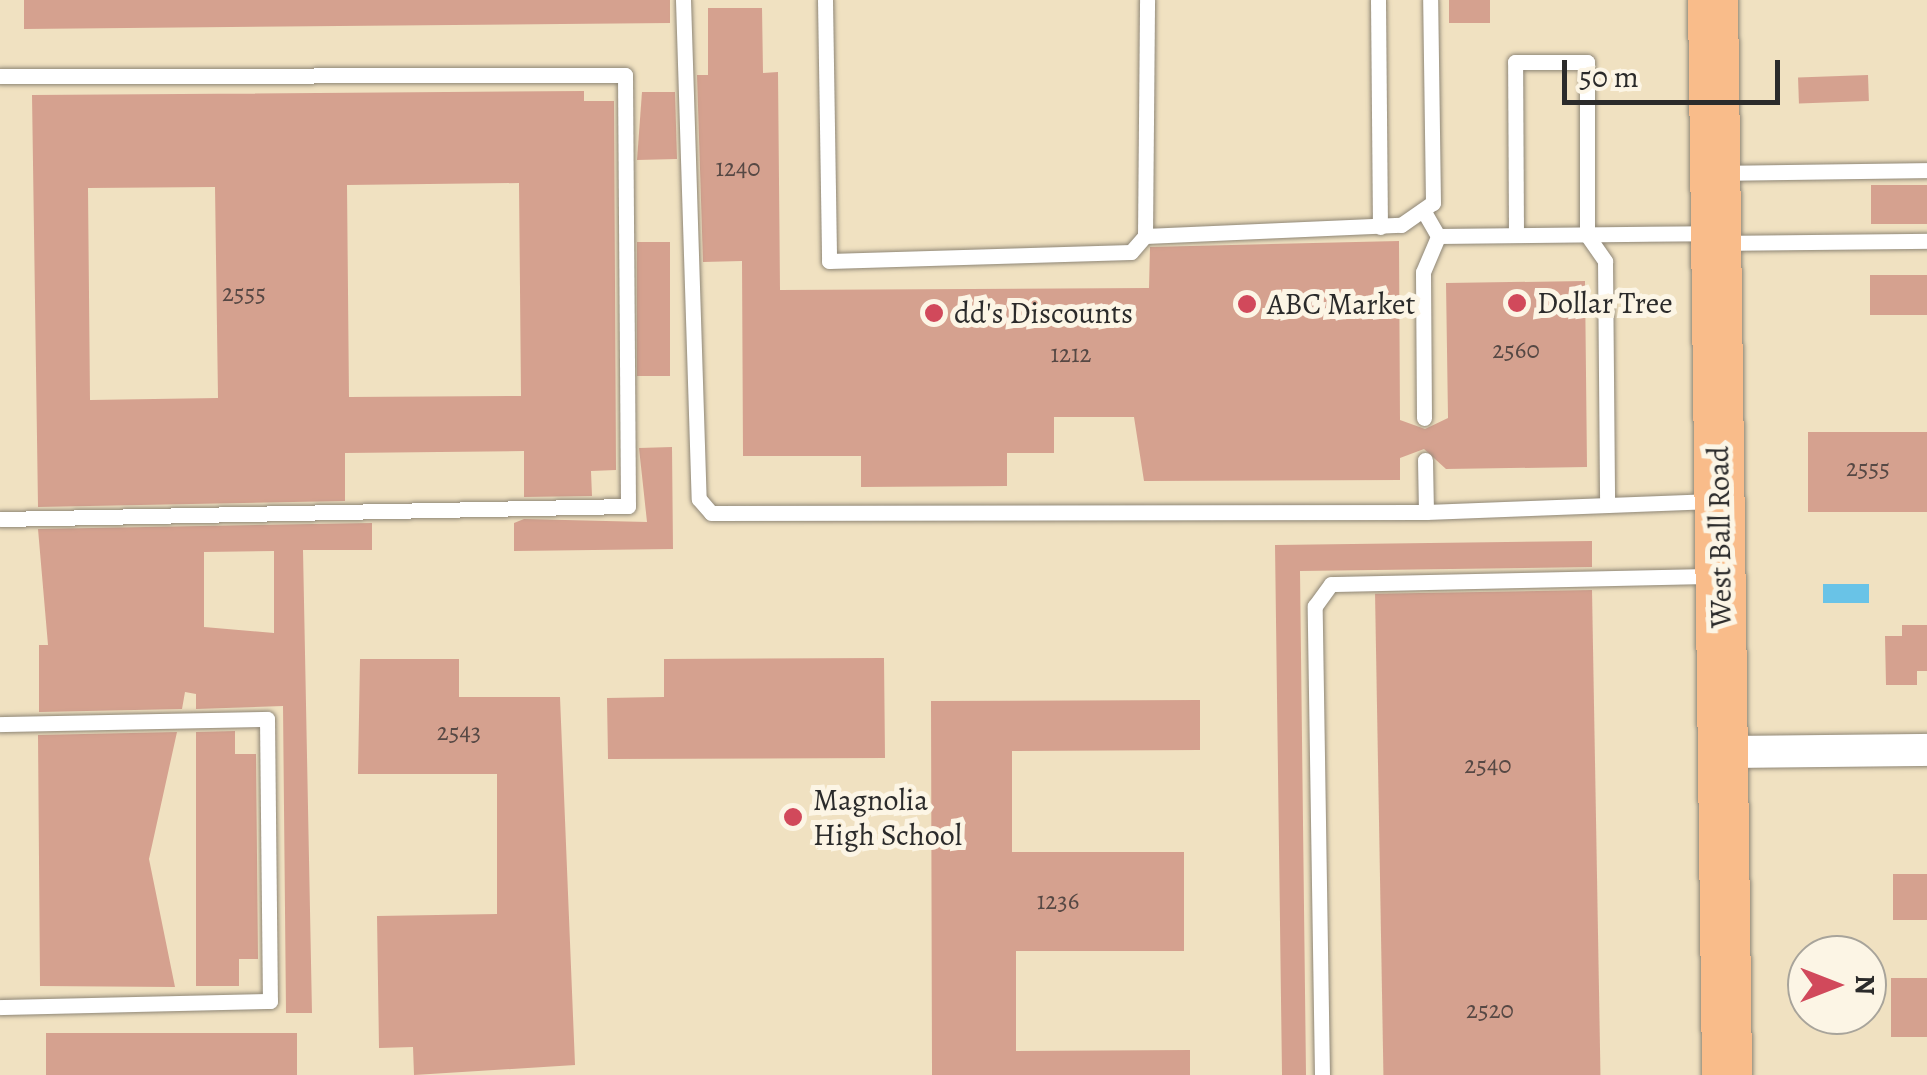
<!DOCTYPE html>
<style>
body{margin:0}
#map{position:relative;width:1927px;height:1075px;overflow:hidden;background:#f0e1c1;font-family:Alegreya,serif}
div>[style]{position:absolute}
.water>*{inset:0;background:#69c3e7;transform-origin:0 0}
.building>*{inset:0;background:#d5a18f;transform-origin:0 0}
.roads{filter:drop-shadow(0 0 2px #8e8676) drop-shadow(0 0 2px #8e8676)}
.service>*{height:15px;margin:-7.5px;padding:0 7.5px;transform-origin:7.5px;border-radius:7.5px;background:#fff}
.minor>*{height:32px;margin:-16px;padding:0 16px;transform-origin:16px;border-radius:16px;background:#fff}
.primary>*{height:50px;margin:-25px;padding:0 25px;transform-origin:25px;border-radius:25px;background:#f9bc8a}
.dots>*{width:28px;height:28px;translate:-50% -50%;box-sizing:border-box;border:5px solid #fcf5e5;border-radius:50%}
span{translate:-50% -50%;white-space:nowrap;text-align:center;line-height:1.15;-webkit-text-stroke:10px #fcf5e5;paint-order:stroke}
.number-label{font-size:25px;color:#564844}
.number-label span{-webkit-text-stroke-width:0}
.poi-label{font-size:30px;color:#2b2b2b}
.left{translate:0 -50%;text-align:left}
.street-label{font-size:30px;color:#2b2b2b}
.north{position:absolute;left:1787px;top:935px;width:100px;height:100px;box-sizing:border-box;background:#fcf5e5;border:2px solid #a8a49b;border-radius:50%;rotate:90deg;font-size:28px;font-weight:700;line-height:40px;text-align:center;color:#2b2b2b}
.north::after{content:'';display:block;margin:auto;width:35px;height:45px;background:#d1495b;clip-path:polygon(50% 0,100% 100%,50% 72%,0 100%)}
.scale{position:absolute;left:1562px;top:60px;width:218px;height:45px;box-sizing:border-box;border:5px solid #2b2b2b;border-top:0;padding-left:12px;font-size:30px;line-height:35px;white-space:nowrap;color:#2b2b2b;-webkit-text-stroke:8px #fcf5e5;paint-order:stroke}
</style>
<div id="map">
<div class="water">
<div style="left:1869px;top:584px;width:19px;height:46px;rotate:90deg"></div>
</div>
<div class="building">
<div style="clip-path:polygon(24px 0,670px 0,670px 23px,24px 29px)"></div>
<div style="left:1449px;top:0;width:41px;height:23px"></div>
<div style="clip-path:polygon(708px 8px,762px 8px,763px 73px,778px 72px,780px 290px,1149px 288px,1150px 247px,1399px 241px,1400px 420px,1425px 429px,1448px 418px,1446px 283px,1585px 281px,1587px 467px,1446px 469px,1424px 449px,1400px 458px,1400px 480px,1144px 481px,1134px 417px,1054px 417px,1054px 453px,1007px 453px,1007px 486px,861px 487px,861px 456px,743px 456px,742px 261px,703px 262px,697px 75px,708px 75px)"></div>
<div style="left:1868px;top:75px;width:26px;height:70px;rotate:88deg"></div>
<div style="clip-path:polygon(evenodd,584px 91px,584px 101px,614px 101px,616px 470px,591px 471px,592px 496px,524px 497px,524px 451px,345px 453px,345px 501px,38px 507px,32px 95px,584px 91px,519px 183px,521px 396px,349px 397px,347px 185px,519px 183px,584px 91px,215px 187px,218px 398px,90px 400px,88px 188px,215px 187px)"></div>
<div style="clip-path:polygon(642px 92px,675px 92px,677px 159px,637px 160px)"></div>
<div style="left:1927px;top:185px;width:39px;height:56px;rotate:90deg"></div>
<div style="left:637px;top:242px;width:33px;height:134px"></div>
<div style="left:1870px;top:275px;width:57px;height:40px"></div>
<div style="left:1927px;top:432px;width:80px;height:119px;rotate:90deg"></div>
<div style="clip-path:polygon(672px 447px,673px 549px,514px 551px,514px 523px,524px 519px,647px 522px,639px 448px)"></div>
<div style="clip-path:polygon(evenodd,372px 523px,372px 550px,303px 550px,312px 1013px,286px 1013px,283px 706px,196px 709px,196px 694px,185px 692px,182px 709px,39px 712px,39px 645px,48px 645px,38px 529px,372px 523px,274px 551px,274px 633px,204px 627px,204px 552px,274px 551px)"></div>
<div style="clip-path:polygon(1592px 541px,1592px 567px,1300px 571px,1306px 1075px,1282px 1075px,1275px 545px)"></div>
<div style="left:1592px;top:590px;width:485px;height:217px;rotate:89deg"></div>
<div style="clip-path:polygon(1902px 625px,1927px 625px,1927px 671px,1917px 671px,1917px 685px,1886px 685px,1885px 636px,1902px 636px)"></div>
<div style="clip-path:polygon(884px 658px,885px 758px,608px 759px,607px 698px,664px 697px,664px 659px)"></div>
<div style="clip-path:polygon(360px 659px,459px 659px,459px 697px,560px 697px,575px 1065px,414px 1075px,413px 1047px,379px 1048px,377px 916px,497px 914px,497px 774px,358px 774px)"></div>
<div style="clip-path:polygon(1200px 700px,1200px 750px,1012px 751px,1012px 852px,1184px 852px,1184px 951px,1016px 951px,1016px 1051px,1190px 1050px,1190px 1075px,932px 1075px,931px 701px)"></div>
<div style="clip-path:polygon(235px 731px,235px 754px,256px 754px,258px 959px,239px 959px,239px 986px,196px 986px,196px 732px)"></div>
<div style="clip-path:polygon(177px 732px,149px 859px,175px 987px,40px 986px,38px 735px)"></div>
<div style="left:1927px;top:874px;width:46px;height:34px;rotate:90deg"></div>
<div style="left:1891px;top:978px;width:36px;height:59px"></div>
<div style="left:297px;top:1033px;width:42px;height:251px;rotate:90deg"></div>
</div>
<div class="roads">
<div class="service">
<div style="left:683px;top:0;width:499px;rotate:88.2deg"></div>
<div style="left:699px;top:499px;width:18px;rotate:49deg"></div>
<div style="left:711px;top:513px;width:715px;rotate:-0.08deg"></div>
<div style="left:1426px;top:512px;width:287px;rotate:-2.2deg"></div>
<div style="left:825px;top:0;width:261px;rotate:89.1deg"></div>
<div style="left:829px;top:261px;width:302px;rotate:-1.7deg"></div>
<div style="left:1131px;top:252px;width:21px;rotate:-49deg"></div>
<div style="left:1145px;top:236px;width:236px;rotate:-89.5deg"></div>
<div style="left:1378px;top:0;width:227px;rotate:89.5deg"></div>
<div style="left:0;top:76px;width:625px;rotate:-0.09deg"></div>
<div style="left:625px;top:75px;width:431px;rotate:89.6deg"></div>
<div style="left:628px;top:506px;width:628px;rotate:178.81deg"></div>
<div style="left:1721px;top:173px;width:206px;rotate:-0.8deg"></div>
<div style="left:1423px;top:210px;width:30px;rotate:60deg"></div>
<div style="left:1438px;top:236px;width:271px;rotate:-0.6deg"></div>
<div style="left:1516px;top:235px;width:173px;rotate:-90.3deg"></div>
<div style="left:1515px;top:62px;width:72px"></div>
<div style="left:1587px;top:62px;width:173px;rotate:90deg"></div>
<div style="left:1587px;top:235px;width:32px;rotate:55deg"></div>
<div style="left:1605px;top:261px;width:244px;rotate:89.5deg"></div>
<div style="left:1145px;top:236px;width:256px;rotate:-2.5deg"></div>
<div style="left:1401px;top:225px;width:39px;rotate:-35deg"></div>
<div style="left:1433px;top:203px;width:203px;rotate:-90.8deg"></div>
<div style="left:1720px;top:243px;width:207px;rotate:-0.6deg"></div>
<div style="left:1424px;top:418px;width:146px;rotate:-90.4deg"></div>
<div style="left:1423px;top:272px;width:39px;rotate:-67deg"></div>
<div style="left:1425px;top:460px;width:52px;rotate:88.9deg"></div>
<div style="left:0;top:724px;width:267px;rotate:-1.1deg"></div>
<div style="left:267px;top:719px;width:282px;rotate:89.4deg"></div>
<div style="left:270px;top:1001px;width:270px;rotate:178.7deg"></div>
<div style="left:1322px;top:1075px;width:469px;rotate:-90.9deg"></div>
<div style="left:1315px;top:606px;width:27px;rotate:-54deg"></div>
<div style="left:1331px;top:584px;width:381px;rotate:-1.2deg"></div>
</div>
<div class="minor">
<div style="left:1723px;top:752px;width:204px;rotate:-0.6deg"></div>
</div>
<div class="primary">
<div style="left:1713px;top:0;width:1075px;rotate:89.25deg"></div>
</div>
</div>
<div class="dots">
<div style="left:1517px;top:303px;background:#d1495b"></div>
<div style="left:1247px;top:304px;background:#d1495b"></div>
<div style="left:934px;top:313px;background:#d1495b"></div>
<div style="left:793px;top:817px;background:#d1495b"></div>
</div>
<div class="number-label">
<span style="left:738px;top:168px">1240</span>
<span style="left:244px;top:293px">2555</span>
<span style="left:1516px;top:350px">2560</span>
<span style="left:1071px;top:354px">1212</span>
<span style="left:1868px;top:468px">2555</span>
<span style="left:459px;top:732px">2543</span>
<span style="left:1488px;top:765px">2540</span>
<span style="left:1058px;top:901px">1236</span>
<span style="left:1490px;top:1010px">2520</span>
</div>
<div class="poi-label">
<span class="left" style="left:1537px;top:303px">Dollar Tree</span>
<span class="left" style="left:1267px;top:304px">ABC Market</span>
<span class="left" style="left:954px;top:313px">dd's Discounts</span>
<span class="left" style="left:813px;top:817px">Magnolia<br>High School</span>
</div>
<div class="street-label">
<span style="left:1720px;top:537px;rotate:-91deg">West Ball Road</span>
</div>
<div class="north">N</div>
<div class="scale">50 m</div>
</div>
